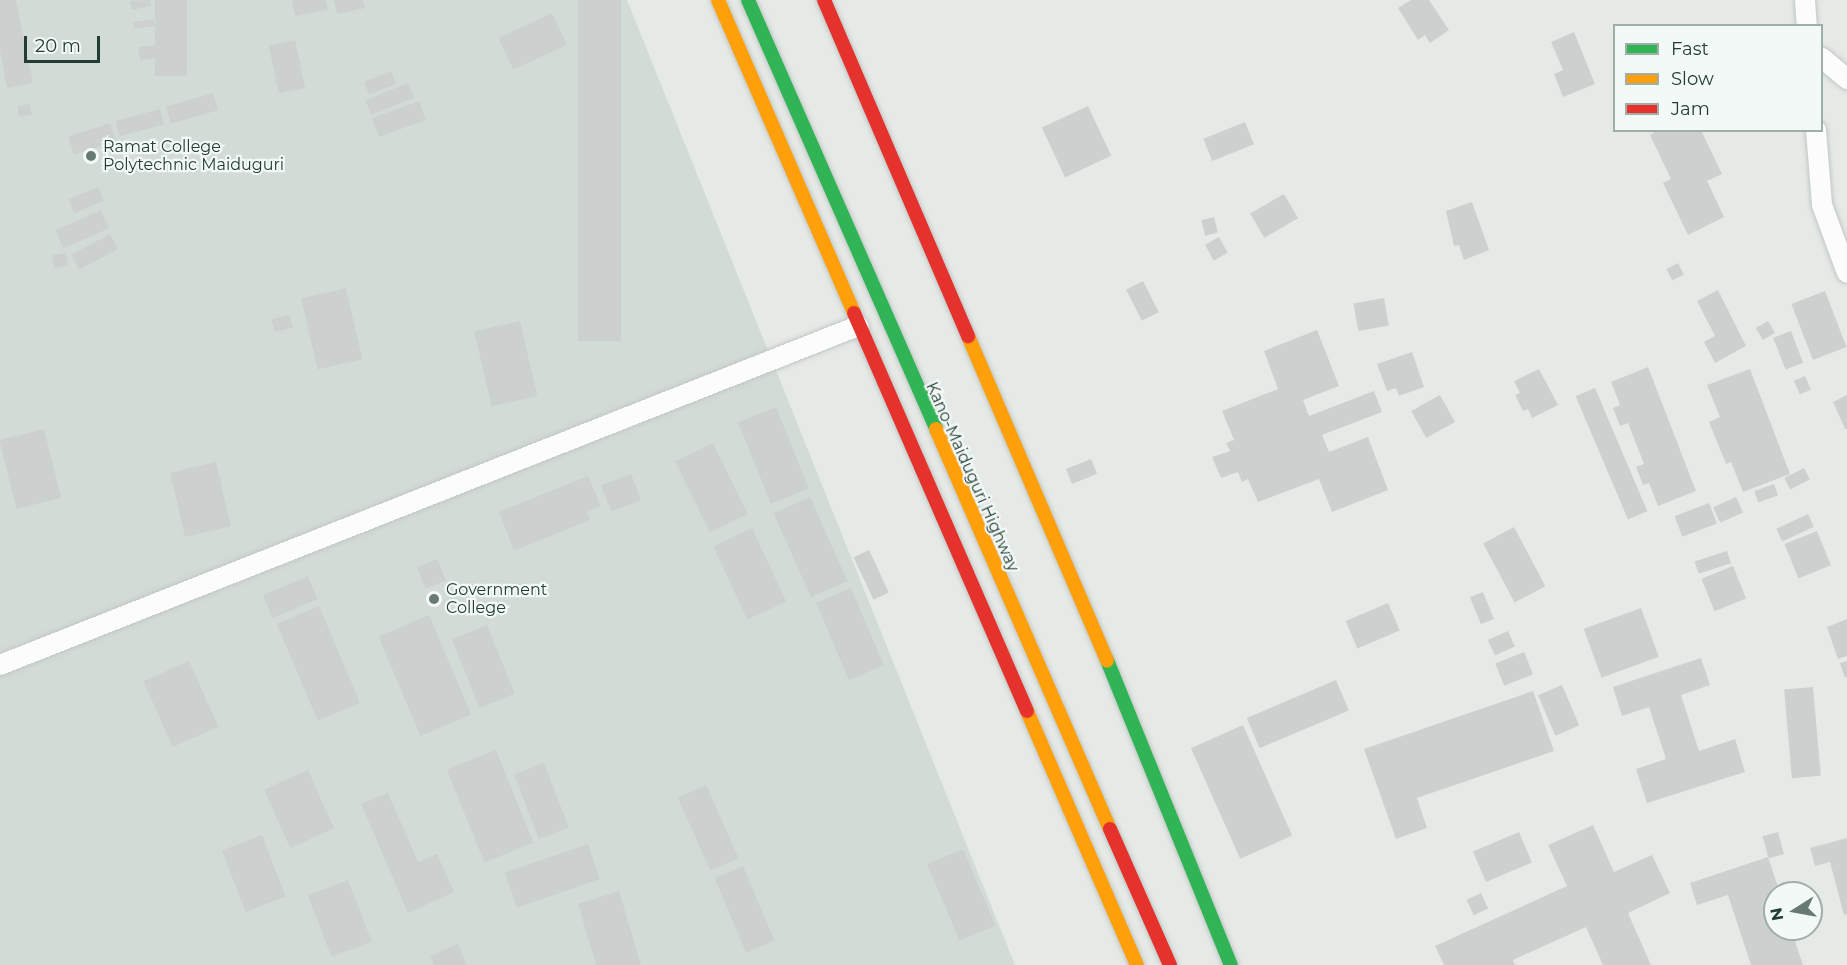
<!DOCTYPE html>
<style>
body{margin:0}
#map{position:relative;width:1847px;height:965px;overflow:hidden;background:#e5eae7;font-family:Montserrat,sans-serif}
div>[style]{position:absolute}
.built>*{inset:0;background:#d3dbd7}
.building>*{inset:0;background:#ccd1cf;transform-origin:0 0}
.roads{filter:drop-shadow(0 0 2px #c2c7c4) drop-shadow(0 0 2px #c2c7c4)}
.street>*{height:20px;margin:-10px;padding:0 10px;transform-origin:10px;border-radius:10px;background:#fbfcfb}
.fast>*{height:14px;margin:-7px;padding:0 7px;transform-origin:7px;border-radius:7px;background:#30b455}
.slow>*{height:14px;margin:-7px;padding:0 7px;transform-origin:7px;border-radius:7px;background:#ff9f0a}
.jam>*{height:14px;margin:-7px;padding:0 7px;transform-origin:7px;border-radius:7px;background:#e5322d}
.dots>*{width:16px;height:16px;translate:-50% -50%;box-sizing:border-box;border:3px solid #f3f9f6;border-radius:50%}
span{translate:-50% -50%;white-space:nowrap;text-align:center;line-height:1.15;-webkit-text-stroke:4.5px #f3f9f6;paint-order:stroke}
.poi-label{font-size:16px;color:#233d34}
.left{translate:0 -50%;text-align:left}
.street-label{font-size:16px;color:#233d34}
.legend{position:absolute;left:1613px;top:24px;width:210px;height:108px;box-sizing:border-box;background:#f3f9f6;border:2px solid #a0aea8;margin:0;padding:8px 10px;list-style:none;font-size:18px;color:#233d34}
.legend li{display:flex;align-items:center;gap:12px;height:30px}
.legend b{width:30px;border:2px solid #a0aea8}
.north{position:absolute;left:1763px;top:881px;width:60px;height:60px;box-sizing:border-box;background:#f3f9f6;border:2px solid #a0aea8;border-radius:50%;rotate:259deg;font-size:16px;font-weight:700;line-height:24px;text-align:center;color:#233d34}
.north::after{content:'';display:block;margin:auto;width:21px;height:27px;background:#677a73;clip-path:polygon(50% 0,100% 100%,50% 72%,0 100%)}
.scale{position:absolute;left:24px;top:36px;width:76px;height:27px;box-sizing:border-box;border:3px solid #233d34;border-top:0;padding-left:8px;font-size:18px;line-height:21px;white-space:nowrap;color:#233d34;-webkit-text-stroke:4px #f3f9f6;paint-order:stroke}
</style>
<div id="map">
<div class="built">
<div style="clip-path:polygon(0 0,627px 0,1015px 965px,0 965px)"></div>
</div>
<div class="building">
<div style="clip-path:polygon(0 0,16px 0,33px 83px,7px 88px,0 51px)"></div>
<div style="clip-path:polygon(150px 0,151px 6px,132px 10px,130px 1px)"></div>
<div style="left:155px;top:0;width:32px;height:76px"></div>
<div style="clip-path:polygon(292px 0,326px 0,328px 10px,295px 16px)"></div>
<div style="clip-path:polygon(334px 0,363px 0,365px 8px,337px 14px)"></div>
<div style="left:578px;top:0;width:43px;height:341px"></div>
<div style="clip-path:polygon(1411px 0,1429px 0,1449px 30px,1430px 43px,1425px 35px,1418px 40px,1398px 8px)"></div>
<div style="left:552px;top:13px;width:35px;height:59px;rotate:65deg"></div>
<div style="left:154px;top:19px;width:7px;height:21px;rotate:82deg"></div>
<div style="clip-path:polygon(1574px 32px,1595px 84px,1563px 97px,1554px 74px,1563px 70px,1551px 42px)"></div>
<div style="left:295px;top:40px;width:49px;height:27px;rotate:78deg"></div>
<div style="left:161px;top:44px;width:13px;height:23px;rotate:81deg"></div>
<div style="left:391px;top:71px;width:14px;height:29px;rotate:69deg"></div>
<div style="left:408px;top:83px;width:16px;height:46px;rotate:68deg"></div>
<div style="left:213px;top:93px;width:18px;height:49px;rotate:74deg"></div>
<div style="left:419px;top:101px;width:20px;height:50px;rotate:70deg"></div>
<div style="left:30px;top:104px;width:11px;height:13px;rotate:80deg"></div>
<div style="left:1088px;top:106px;width:55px;height:51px;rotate:65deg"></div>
<div style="left:160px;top:109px;width:16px;height:46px;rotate:75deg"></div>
<div style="left:1245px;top:122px;width:24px;height:45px;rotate:68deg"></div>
<div style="left:110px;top:123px;width:19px;height:44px;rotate:72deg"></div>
<div style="clip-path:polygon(1658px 130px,1701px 130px,1722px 174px,1707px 181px,1724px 217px,1688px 235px,1663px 183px,1671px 179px,1650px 135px)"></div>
<div style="left:98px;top:187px;width:15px;height:32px;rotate:67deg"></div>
<div style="left:1284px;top:194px;width:28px;height:39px;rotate:60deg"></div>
<div style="clip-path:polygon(1472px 202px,1489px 250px,1464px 260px,1459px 245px,1454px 246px,1446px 211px)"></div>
<div style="left:101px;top:210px;width:20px;height:50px;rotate:66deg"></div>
<div style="left:1214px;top:217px;width:16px;height:13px;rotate:76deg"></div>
<div style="left:110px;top:234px;width:17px;height:44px;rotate:62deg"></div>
<div style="left:1219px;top:237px;width:18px;height:16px;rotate:61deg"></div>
<div style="left:66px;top:253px;width:13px;height:14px;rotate:81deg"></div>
<div style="left:1678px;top:263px;width:13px;height:13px;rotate:63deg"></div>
<div style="left:1143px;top:281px;width:35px;height:19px;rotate:63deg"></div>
<div style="left:346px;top:288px;width:73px;height:46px;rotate:77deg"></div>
<div style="clip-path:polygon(1718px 290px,1746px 346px,1715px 363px,1704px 342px,1715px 336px,1697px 301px)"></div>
<div style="left:1825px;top:291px;width:60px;height:36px;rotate:69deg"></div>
<div style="left:1384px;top:298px;width:28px;height:31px;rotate:80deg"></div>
<div style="left:290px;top:315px;width:13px;height:19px;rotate:77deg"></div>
<div style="left:520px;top:321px;width:77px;height:47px;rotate:77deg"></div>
<div style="left:1768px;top:321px;width:14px;height:14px;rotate:60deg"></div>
<div style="clip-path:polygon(1317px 330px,1339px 386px,1303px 400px,1309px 416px,1374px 391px,1382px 412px,1322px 435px,1329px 452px,1368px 437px,1388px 490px,1332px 512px,1319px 479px,1258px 502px,1248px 479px,1242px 482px,1238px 472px,1221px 478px,1212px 457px,1230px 451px,1226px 443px,1234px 440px,1222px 411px,1278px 389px,1264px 351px)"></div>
<div style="left:1791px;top:331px;width:34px;height:19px;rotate:69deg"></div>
<div style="clip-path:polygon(1412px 352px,1424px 387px,1399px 396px,1396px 388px,1387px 391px,1377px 364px)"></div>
<div style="clip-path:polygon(1648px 367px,1696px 491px,1658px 506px,1649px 483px,1643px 485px,1636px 467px,1644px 464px,1628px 423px,1620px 426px,1613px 408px,1620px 405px,1611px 382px)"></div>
<div style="clip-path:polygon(1539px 369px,1558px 405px,1532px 418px,1528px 409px,1523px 411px,1515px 395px,1520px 393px,1514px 381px)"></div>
<div style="clip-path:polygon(1750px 369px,1790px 474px,1743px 492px,1731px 462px,1726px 464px,1709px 422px,1720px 417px,1707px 385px)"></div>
<div style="left:1805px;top:376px;width:15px;height:12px;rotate:67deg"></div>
<div style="left:1595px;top:388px;width:134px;height:21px;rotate:67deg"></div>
<div style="left:1440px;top:395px;width:31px;height:33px;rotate:61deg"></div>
<div style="clip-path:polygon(1847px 395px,1847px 429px,1845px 429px,1833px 402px)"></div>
<div style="left:776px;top:407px;width:88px;height:41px;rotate:68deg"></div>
<div style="left:44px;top:429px;width:71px;height:46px;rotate:76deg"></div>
<div style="left:713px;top:443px;width:79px;height:42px;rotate:64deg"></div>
<div style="left:1091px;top:459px;width:16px;height:27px;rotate:68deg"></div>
<div style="left:216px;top:462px;width:66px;height:47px;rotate:77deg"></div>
<div style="left:1804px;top:468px;width:13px;height:22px;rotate:63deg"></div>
<div style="left:631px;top:474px;width:28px;height:32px;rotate:69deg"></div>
<div style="clip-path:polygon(588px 476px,601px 506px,587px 512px,590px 520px,514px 551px,499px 512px)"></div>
<div style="left:1774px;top:484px;width:12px;height:21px;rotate:70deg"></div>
<div style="left:810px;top:497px;width:92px;height:40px;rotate:66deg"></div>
<div style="left:1736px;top:497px;width:17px;height:25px;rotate:66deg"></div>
<div style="left:1709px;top:503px;width:22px;height:37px;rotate:69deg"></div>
<div style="left:1808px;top:514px;width:14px;height:35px;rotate:65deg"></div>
<div style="left:1514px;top:527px;width:67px;height:35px;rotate:62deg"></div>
<div style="left:752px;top:528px;width:81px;height:43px;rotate:65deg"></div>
<div style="left:1817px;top:531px;width:37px;height:35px;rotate:68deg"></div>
<div style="left:869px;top:550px;width:47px;height:17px;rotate:65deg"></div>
<div style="left:1727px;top:551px;width:13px;height:34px;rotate:72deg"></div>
<div style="left:437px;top:559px;width:23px;height:22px;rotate:67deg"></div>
<div style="left:1733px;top:566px;width:35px;height:34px;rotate:68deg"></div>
<div style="left:308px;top:576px;width:25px;height:49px;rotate:67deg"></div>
<div style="left:851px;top:588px;width:84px;height:38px;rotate:67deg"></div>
<div style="left:1483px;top:592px;width:29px;height:14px;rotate:68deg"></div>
<div style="left:1388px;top:603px;width:30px;height:46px;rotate:67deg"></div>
<div style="left:319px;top:606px;width:105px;height:46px;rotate:67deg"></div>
<div style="left:1641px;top:608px;width:52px;height:61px;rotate:70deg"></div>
<div style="left:429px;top:615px;width:108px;height:55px;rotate:67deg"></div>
<div style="clip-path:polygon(1847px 619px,1847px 656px,1838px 659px,1827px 627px)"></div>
<div style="left:487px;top:625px;width:74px;height:38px;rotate:68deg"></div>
<div style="left:1508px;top:631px;width:17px;height:22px;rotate:66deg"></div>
<div style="left:1524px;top:652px;width:24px;height:31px;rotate:68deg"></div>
<div style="clip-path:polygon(1701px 658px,1710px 685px,1681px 695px,1699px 751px,1735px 739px,1745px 772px,1647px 803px,1636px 769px,1666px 759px,1649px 707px,1622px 716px,1613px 687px)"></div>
<div style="left:189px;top:661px;width:72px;height:50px;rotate:66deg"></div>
<div style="clip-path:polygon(1847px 661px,1847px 677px,1845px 678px,1840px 663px)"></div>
<div style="left:1336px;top:680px;width:33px;height:97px;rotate:67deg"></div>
<div style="left:1562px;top:685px;width:44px;height:26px;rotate:67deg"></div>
<div style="left:1813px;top:687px;width:89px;height:29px;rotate:85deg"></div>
<div style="clip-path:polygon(1533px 691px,1554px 751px,1417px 798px,1427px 828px,1396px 839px,1364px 749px)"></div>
<div style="left:1243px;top:725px;width:121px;height:57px;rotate:66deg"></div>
<div style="left:496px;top:750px;width:100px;height:53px;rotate:68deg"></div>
<div style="left:544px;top:763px;width:69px;height:32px;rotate:69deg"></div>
<div style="left:308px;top:770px;width:64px;height:48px;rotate:66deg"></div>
<div style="left:706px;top:785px;width:80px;height:31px;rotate:66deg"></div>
<div style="clip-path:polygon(388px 793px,418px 862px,437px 854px,454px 892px,408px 913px,361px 804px)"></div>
<div style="clip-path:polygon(1593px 825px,1614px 872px,1652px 855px,1670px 893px,1628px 913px,1651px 965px,1603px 965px,1586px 927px,1513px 960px,1515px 965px,1444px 965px,1435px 946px,1567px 886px,1548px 845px)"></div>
<div style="left:1519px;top:832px;width:33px;height:50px;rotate:67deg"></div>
<div style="left:1778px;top:832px;width:23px;height:16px;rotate:75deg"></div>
<div style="left:262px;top:835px;width:66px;height:43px;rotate:69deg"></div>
<div style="clip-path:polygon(1847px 838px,1847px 914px,1844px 915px,1830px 862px,1815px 866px,1810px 848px)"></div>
<div style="left:588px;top:844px;width:37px;height:88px;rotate:71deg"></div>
<div style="left:963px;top:849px;width:83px;height:39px;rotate:67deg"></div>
<div style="clip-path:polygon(1768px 857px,1780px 893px,1775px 893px,1775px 929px,1791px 929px,1803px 965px,1751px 965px,1728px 895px,1697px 905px,1690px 883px)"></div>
<div style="left:743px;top:866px;width:81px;height:31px;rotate:67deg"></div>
<div style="left:348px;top:880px;width:66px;height:43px;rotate:69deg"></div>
<div style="clip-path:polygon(619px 891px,641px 965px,596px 965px,578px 904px)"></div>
<div style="left:1481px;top:893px;width:17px;height:16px;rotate:65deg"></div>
<div style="clip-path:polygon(458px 944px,467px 965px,434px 965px,430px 956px)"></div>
</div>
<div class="roads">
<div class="street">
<div style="left:1805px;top:0;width:26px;rotate:86deg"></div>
<div style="left:1822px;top:58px;width:33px;rotate:40deg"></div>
<div style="left:1816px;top:130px;width:75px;rotate:85.4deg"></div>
<div style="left:1822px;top:205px;width:72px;rotate:69.8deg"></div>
<div style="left:0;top:665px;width:923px;rotate:-21.56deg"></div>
</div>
<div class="fast">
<div style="left:748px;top:0;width:468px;rotate:66.3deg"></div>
<div style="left:1107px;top:660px;width:329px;rotate:67.9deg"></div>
</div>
<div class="slow">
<div style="left:718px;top:0;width:341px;rotate:66.5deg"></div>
<div style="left:968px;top:336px;width:353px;rotate:66.8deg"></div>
<div style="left:936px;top:429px;width:436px;rotate:66.5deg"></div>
<div style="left:1027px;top:711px;width:277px;rotate:66.6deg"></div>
</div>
<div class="jam">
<div style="left:824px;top:0;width:366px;rotate:66.8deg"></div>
<div style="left:854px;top:313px;width:434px;rotate:66.5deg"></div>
<div style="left:1110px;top:829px;width:149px;rotate:66.2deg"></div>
</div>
</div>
<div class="dots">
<div style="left:91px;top:156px;background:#677a73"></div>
<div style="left:434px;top:599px;background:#677a73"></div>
</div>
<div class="poi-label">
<span class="left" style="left:103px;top:156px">Ramat College<br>Polytechnic Maiduguri</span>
<span class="left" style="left:446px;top:599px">Government<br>College</span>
</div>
<div class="street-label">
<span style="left:972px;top:477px;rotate:66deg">Kano-Maiduguri Highway</span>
</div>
<ul class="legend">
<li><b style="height:8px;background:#30b455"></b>Fast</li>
<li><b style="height:8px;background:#ff9f0a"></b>Slow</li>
<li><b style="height:8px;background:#e5322d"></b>Jam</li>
</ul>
<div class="north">N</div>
<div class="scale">20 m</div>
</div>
